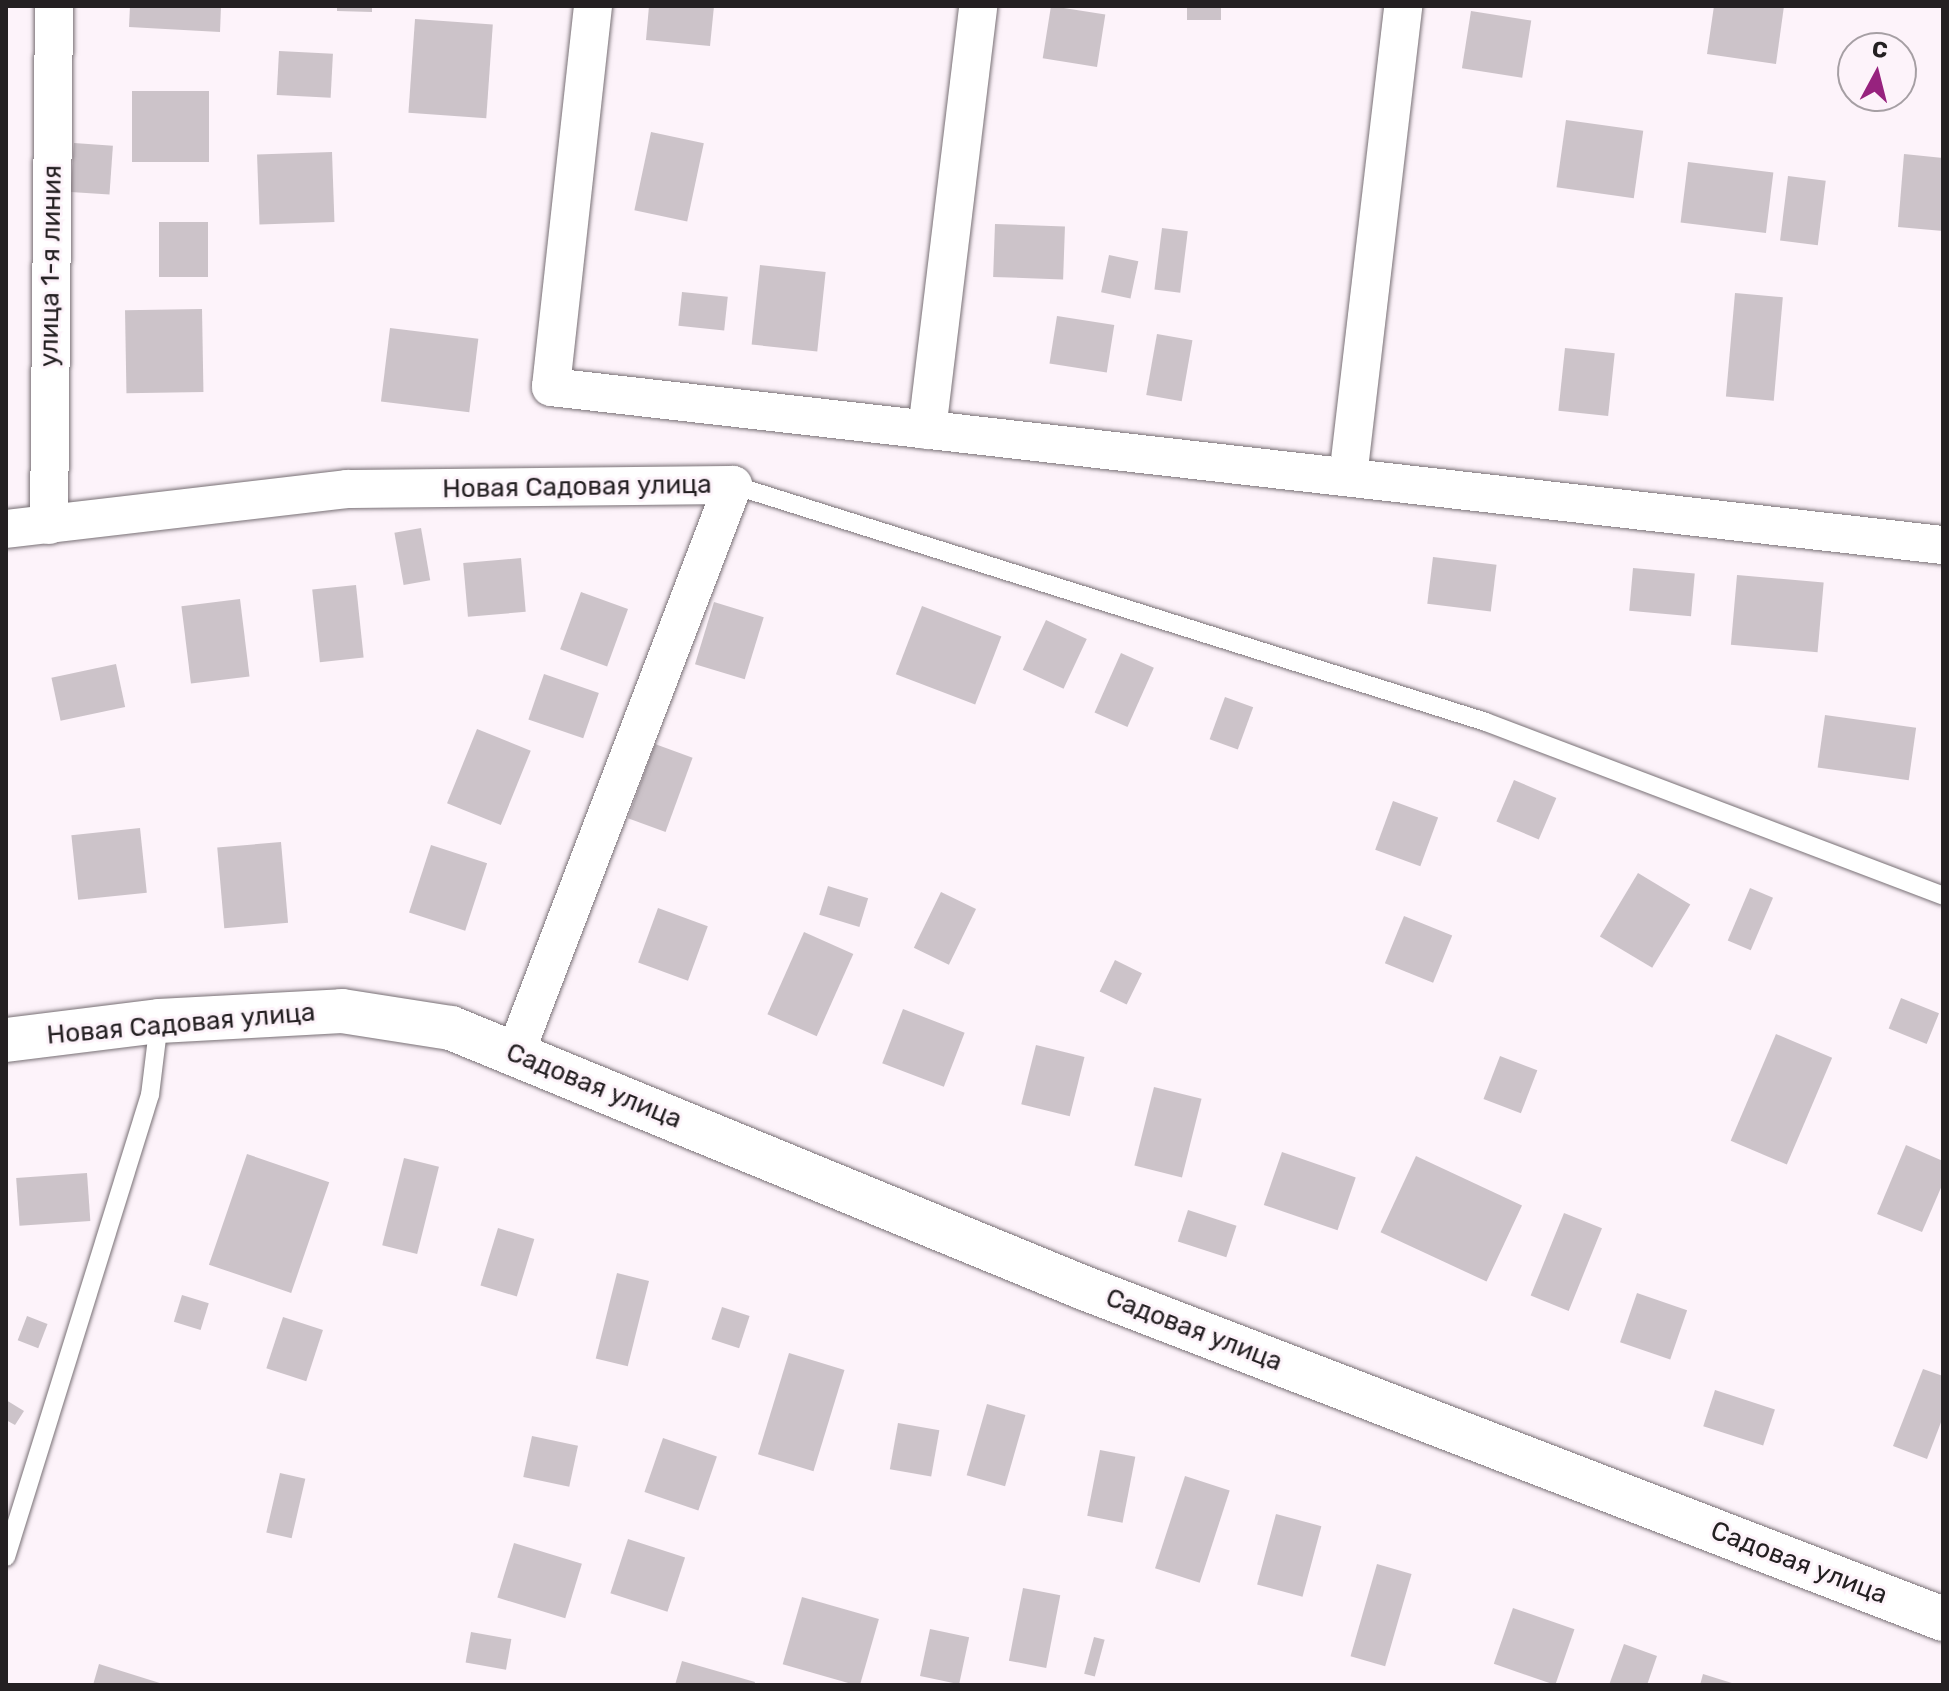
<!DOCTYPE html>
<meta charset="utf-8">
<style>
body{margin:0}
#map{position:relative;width:1949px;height:1691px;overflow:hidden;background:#fdf3fa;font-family:Rubik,sans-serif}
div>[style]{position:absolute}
.building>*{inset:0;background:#ccc3c9;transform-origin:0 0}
.roads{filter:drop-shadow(0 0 2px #787075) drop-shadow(0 0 2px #787075)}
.service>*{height:18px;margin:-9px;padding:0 9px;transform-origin:9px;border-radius:9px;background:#fff}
.minor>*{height:38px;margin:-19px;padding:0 19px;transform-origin:19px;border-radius:19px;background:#fff}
.tertiary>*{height:44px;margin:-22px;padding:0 22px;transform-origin:22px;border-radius:22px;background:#fff}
span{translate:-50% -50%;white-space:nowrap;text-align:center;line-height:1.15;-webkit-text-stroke:6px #fdf3fa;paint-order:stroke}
.street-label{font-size:26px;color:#242022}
.frame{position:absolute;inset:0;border:8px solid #242022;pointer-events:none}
.north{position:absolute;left:1837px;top:32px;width:80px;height:80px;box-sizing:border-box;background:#fdf3fa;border:2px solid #a69fa4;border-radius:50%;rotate:7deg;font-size:22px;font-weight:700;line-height:32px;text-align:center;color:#242022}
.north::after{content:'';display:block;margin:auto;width:28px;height:36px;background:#97227e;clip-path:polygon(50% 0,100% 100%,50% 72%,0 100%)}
</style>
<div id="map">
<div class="building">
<div style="clip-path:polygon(130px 6px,221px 6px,220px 32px,129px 27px)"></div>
<div style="clip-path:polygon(337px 6px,372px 6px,372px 12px,337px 11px)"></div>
<div style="clip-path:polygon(649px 6px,714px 6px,710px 46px,646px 40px)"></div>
<div style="left:1051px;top:6px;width:55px;height:53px;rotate:9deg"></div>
<div style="left:1187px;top:6px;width:34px;height:14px"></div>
<div style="clip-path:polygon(1714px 6px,1784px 6px,1776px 64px,1707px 54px)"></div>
<div style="left:1471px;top:11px;width:61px;height:58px;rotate:9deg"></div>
<div style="left:415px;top:19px;width:78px;height:94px;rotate:4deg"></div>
<div style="left:279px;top:51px;width:54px;height:44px;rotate:3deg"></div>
<div style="left:132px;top:91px;width:77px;height:71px"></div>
<div style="left:1566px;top:120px;width:78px;height:68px;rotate:8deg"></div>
<div style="left:651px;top:132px;width:54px;height:80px;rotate:12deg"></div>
<div style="left:74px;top:143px;width:39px;height:49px;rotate:4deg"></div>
<div style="left:332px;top:152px;width:70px;height:75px;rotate:88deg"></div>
<div style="clip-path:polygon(1904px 154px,1943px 158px,1943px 231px,1898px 227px)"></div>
<div style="left:1688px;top:162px;width:86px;height:61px;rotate:7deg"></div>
<div style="left:1788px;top:176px;width:38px;height:65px;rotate:7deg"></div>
<div style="left:159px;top:222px;width:49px;height:55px"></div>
<div style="left:995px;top:224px;width:70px;height:53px;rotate:2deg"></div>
<div style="left:1162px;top:228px;width:26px;height:62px;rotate:7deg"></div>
<div style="left:1109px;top:255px;width:30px;height:38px;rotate:12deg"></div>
<div style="left:760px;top:265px;width:66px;height:80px;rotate:6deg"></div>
<div style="left:682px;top:292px;width:46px;height:34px;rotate:6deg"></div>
<div style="left:1735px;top:293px;width:48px;height:104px;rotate:5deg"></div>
<div style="left:202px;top:309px;width:83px;height:77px;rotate:89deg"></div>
<div style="left:1057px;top:316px;width:58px;height:48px;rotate:9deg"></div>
<div style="left:390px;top:328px;width:89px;height:74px;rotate:7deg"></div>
<div style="left:1157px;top:334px;width:36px;height:62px;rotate:10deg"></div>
<div style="left:1565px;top:348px;width:50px;height:63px;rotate:6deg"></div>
<div style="left:421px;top:528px;width:53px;height:27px;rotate:80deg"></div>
<div style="left:1433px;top:557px;width:64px;height:47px;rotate:7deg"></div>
<div style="left:521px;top:558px;width:54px;height:58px;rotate:85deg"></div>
<div style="left:1633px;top:568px;width:62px;height:43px;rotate:5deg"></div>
<div style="left:1737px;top:575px;width:87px;height:70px;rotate:5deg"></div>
<div style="left:356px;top:585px;width:73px;height:44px;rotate:84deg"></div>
<div style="left:581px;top:592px;width:50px;height:61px;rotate:20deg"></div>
<div style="left:240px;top:599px;width:78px;height:59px;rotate:83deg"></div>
<div style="left:714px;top:602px;width:52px;height:65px;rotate:17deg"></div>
<div style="left:922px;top:606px;width:85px;height:73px;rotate:21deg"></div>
<div style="left:1046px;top:620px;width:45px;height:55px;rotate:25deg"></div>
<div style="left:1121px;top:653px;width:36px;height:65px;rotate:24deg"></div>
<div style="left:116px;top:664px;width:44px;height:66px;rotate:78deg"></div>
<div style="left:544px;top:674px;width:58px;height:48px;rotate:19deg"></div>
<div style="left:1225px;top:697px;width:30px;height:45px;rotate:20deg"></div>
<div style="left:1825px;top:715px;width:92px;height:53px;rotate:8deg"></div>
<div style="left:477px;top:729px;width:58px;height:80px;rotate:22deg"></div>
<div style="left:655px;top:744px;width:40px;height:79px;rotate:20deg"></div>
<div style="left:1514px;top:780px;width:46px;height:45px;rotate:23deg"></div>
<div style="left:1393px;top:801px;width:48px;height:52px;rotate:20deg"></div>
<div style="left:140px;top:828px;width:65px;height:69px;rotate:84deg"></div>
<div style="left:281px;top:842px;width:81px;height:64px;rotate:85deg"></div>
<div style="left:431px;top:845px;width:59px;height:71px;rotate:18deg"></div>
<div style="left:1638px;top:873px;width:61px;height:74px;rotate:31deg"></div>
<div style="left:828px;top:886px;width:42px;height:30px;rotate:17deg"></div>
<div style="left:1750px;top:888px;width:25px;height:57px;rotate:23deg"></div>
<div style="left:941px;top:892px;width:39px;height:62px;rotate:26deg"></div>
<div style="left:658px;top:908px;width:53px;height:58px;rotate:20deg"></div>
<div style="left:1404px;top:916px;width:52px;height:51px;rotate:22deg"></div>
<div style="left:804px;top:932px;width:54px;height:90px;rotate:24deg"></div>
<div style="left:1115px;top:960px;width:30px;height:35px;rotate:26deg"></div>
<div style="left:1901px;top:998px;width:41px;height:33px;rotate:22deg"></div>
<div style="left:903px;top:1009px;width:66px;height:58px;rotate:21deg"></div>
<div style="left:1776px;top:1034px;width:61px;height:116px;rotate:23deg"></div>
<div style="left:1036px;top:1045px;width:50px;height:61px;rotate:14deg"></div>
<div style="left:1500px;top:1056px;width:40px;height:46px;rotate:21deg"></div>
<div style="left:1154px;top:1087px;width:49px;height:81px;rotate:14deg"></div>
<div style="clip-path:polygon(1906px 1145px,1943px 1161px,1943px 1183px,1922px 1232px,1877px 1214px)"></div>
<div style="left:1282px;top:1152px;width:78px;height:56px;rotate:19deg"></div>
<div style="left:247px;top:1154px;width:87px;height:117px;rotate:19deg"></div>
<div style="left:1416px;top:1156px;width:117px;height:84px;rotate:25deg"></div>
<div style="left:404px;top:1158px;width:36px;height:90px;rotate:14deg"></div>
<div style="left:87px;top:1173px;width:48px;height:71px;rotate:86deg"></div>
<div style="left:1188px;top:1210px;width:51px;height:33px;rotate:18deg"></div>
<div style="left:1564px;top:1213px;width:41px;height:89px;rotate:22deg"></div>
<div style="left:498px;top:1228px;width:38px;height:60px;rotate:17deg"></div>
<div style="left:617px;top:1273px;width:33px;height:88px;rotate:14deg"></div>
<div style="left:1637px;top:1293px;width:53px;height:52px;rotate:19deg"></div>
<div style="left:182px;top:1295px;width:28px;height:28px;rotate:17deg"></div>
<div style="left:722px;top:1307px;width:29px;height:34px;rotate:18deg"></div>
<div style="left:27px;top:1316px;width:22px;height:26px;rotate:21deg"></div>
<div style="left:283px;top:1317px;width:42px;height:54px;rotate:18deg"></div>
<div style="left:789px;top:1353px;width:58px;height:106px;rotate:17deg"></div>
<div style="clip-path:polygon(1923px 1369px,1943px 1376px,1943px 1417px,1927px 1459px,1893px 1446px)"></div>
<div style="left:1715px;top:1390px;width:63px;height:38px;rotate:18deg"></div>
<div style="clip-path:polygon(6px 1400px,24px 1411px,15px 1425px,6px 1420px)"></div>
<div style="left:987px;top:1404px;width:40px;height:74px;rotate:16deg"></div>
<div style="left:898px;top:1423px;width:42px;height:47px;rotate:10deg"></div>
<div style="left:532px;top:1436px;width:47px;height:42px;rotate:12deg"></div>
<div style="left:663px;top:1438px;width:57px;height:57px;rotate:19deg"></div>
<div style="left:1100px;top:1450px;width:36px;height:67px;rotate:11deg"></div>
<div style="left:280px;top:1473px;width:26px;height:61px;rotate:13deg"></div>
<div style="left:1185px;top:1476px;width:47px;height:97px;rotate:18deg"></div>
<div style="left:1276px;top:1514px;width:47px;height:73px;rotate:15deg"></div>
<div style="left:628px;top:1539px;width:60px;height:57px;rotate:18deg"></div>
<div style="left:514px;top:1543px;width:71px;height:57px;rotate:17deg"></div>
<div style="left:1377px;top:1564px;width:36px;height:96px;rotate:16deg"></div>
<div style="left:1023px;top:1588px;width:38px;height:74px;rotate:11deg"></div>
<div style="left:802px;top:1597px;width:80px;height:70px;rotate:16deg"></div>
<div style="left:1513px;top:1608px;width:65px;height:59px;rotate:19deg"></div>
<div style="left:930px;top:1629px;width:40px;height:48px;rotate:12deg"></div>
<div style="left:471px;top:1632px;width:41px;height:31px;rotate:10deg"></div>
<div style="left:1094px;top:1637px;width:11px;height:38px;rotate:15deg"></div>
<div style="clip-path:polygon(1624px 1644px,1657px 1656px,1647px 1685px,1609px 1685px)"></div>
<div style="clip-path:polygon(682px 1661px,755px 1682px,754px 1685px,675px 1685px)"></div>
<div style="clip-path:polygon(99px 1664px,163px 1684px,163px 1685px,93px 1685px)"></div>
<div style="clip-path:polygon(1703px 1674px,1735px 1684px,1735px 1685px,1700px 1685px)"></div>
</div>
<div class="roads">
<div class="service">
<div style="left:733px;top:485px;width:789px;rotate:17.47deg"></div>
<div style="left:1486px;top:722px;width:489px;rotate:20.8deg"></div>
<div style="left:6px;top:1557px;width:484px;rotate:-72.7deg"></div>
<div style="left:150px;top:1095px;width:74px;rotate:-83deg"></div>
</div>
<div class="minor">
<div style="left:593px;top:6px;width:383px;rotate:96.3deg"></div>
<div style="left:551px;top:387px;width:1401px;rotate:6.48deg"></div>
<div style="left:927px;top:430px;width:427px;rotate:-83.1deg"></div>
<div style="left:1348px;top:477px;width:474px;rotate:-83.3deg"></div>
<div style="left:49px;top:525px;width:519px;rotate:-89.45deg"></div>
<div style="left:6px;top:529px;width:343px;rotate:-6.7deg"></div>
<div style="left:347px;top:489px;width:386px;rotate:-0.6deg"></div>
<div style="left:733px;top:485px;width:609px;rotate:110.96deg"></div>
</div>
<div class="tertiary">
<div style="left:6px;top:1040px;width:154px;rotate:-7.1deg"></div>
<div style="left:159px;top:1021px;width:183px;rotate:-3.1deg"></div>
<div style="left:342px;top:1011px;width:110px;rotate:8.9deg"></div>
<div style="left:451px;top:1028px;width:684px;rotate:22.33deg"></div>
<div style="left:1084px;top:1288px;width:921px;rotate:21.07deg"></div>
</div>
</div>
<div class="street-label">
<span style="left:51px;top:266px;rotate:-89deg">улица 1-я линия</span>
<span style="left:577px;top:487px;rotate:-1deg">Новая Садовая улица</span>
<span style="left:181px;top:1024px;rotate:-5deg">Новая Садовая улица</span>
<span style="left:594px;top:1086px;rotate:22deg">Садовая улица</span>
<span style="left:1194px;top:1330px;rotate:21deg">Садовая улица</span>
<span style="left:1799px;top:1563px;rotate:21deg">Садовая улица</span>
</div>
<div class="frame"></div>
<div class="north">С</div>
</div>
